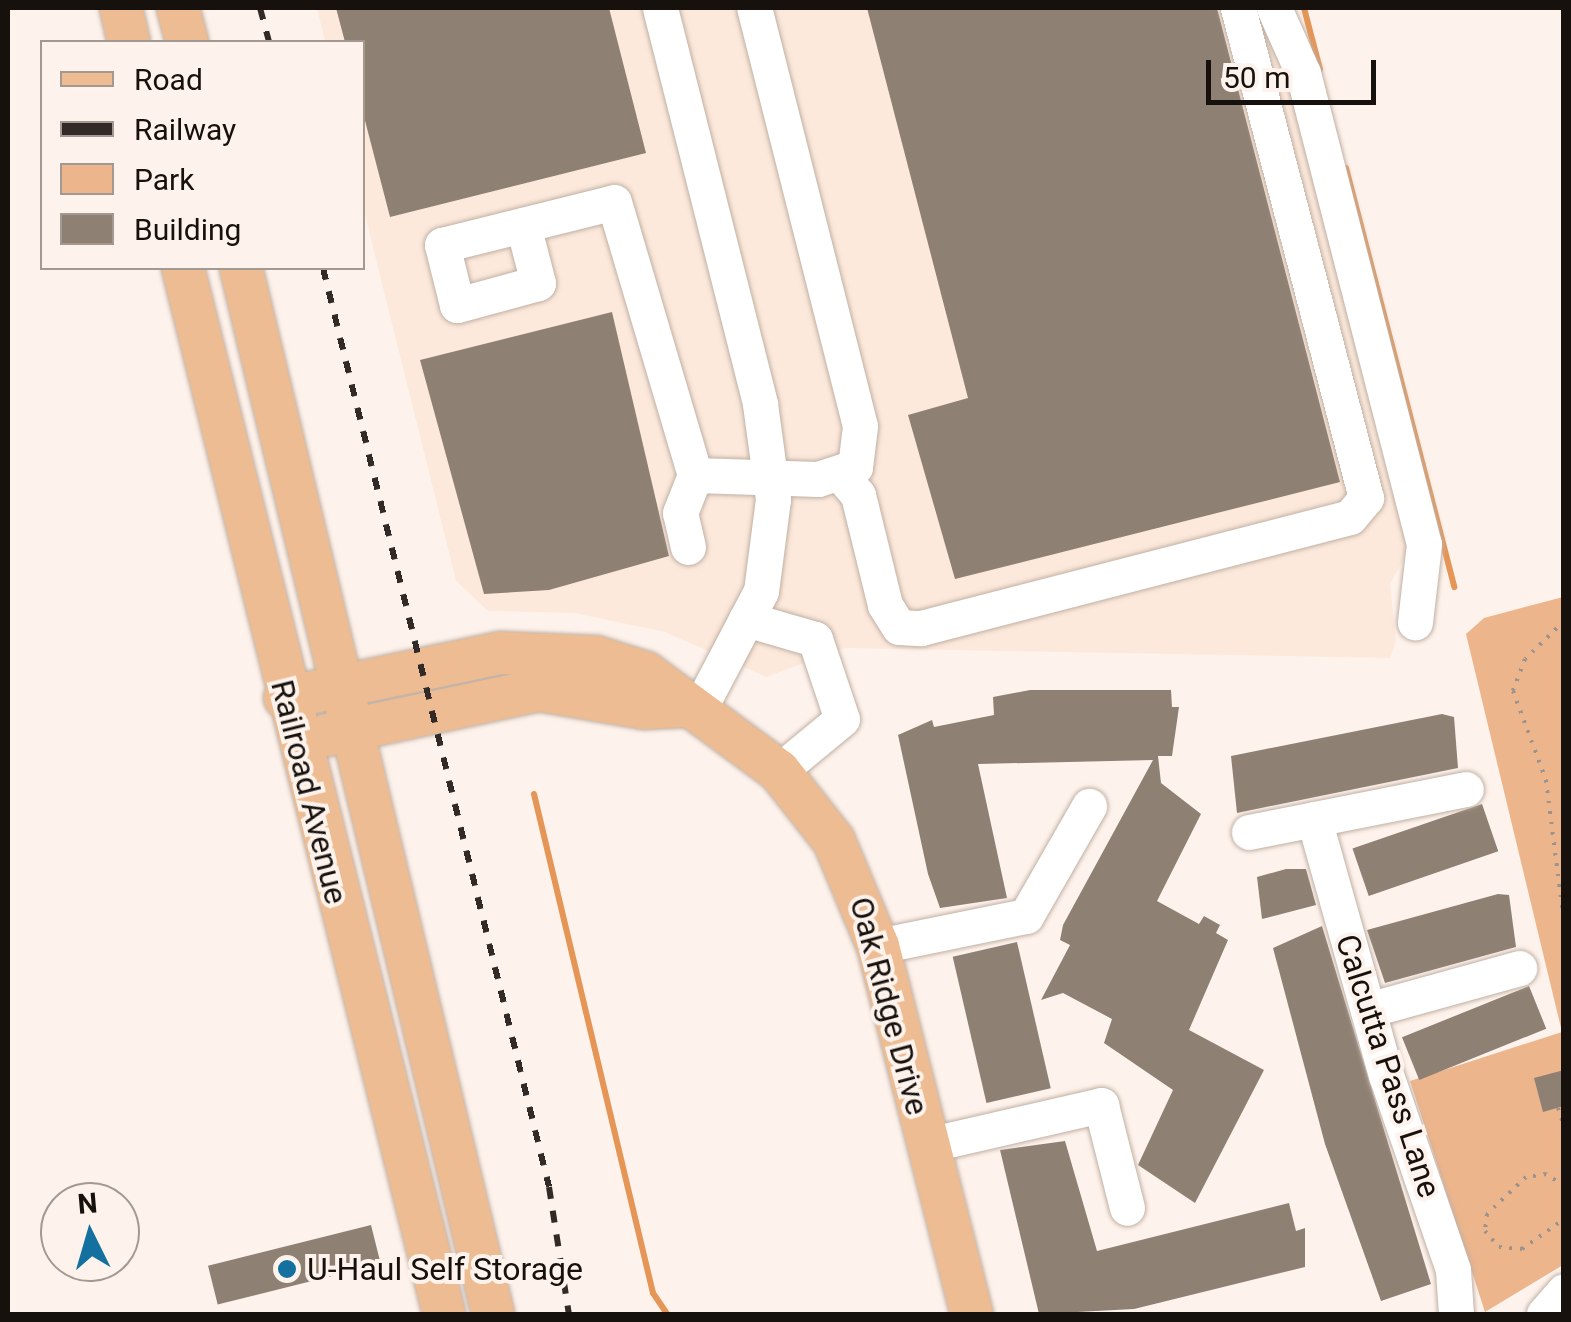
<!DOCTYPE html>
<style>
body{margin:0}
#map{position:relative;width:1571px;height:1322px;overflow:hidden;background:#fef3ec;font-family:Roboto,sans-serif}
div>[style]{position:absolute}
.built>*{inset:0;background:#fce9db}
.green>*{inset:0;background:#ecb58c}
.stream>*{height:6px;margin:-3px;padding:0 3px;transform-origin:3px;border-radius:3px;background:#e59555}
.building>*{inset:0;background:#8f8074;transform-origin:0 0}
.path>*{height:4px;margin-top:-2px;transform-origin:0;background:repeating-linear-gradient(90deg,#9c938e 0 2.5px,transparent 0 10.5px)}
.roads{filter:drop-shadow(0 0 2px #c0b0a4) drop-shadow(0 0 2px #c0b0a4)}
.minor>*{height:35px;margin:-17.5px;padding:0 17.5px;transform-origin:17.5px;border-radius:17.5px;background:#fff}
.major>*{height:42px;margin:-21px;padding:0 21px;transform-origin:21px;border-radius:21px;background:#eebc92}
.rail>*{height:6px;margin-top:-3px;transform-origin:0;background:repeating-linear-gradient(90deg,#312a26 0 12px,transparent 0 24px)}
.dots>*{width:28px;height:28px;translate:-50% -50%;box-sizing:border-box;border:5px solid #fef3ec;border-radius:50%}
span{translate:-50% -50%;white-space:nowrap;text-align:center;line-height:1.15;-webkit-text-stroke:8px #fef3ec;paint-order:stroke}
.street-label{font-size:32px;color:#17110d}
.poi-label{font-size:32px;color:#17110d}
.left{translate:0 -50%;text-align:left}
.frame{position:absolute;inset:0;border:10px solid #17110d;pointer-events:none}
.legend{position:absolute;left:40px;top:40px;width:325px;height:230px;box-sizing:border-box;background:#fef3ec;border:2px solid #a29993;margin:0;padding:12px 18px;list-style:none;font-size:30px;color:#17110d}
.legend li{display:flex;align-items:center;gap:20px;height:50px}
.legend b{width:50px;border:2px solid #a29993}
.north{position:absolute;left:40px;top:1182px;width:100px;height:100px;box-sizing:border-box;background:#fef3ec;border:2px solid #a29993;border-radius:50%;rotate:355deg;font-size:28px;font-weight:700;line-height:40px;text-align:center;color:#17110d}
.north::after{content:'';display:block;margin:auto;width:35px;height:45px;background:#14709f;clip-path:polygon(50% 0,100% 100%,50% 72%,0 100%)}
.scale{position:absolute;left:1206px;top:60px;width:170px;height:45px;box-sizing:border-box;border:5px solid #17110d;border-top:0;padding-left:12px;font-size:30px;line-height:35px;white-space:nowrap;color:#17110d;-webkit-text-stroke:8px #fef3ec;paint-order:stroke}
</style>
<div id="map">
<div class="built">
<div style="clip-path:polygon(317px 8px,1263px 8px,1292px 74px,1410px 548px,1390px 584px,1396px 641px,1390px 658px,845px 648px,766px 677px,665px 632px,574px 613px,488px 611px,456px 581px,363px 207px,362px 42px,325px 42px)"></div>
</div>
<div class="green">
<div style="clip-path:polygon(1563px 597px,1563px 1265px,1485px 1312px,1410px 1081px,1562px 1032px,1466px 634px,1484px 618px)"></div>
</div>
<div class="stream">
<div style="left:1304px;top:8px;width:63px;rotate:75.3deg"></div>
<div style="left:1346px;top:168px;width:433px;rotate:75.5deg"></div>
<div style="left:534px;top:794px;width:513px;rotate:76.59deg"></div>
<div style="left:653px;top:1293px;width:25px;rotate:56deg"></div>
</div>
<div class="building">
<div style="clip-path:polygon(336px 8px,609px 8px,646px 153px,390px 217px,362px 109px,362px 42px,345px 42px)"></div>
<div style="clip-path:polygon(867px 8px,1217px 8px,1340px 482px,955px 579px,908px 415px,968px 398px)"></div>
<div style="clip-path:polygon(612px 312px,669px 556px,549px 590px,484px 594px,420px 360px)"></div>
<div style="clip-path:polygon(1030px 690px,1171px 690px,1172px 707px,1179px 707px,1172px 756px,1158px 756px,1161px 783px,1201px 814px,1157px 901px,1199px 924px,1204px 916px,1220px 925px,1216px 933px,1228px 940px,1189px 1030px,1264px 1070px,1195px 1203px,1138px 1165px,1173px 1090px,1104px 1043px,1112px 1019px,1063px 993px,1041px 1000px,1070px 945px,1060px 940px,1063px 925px,1153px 760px,978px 764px,1007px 898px,940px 908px,928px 874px,898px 735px,932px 720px,934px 727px,994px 715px,993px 697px)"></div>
<div style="clip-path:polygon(1442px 714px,1454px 717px,1458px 768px,1237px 813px,1231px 756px)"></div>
<div style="left:1482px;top:804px;width:50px;height:137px;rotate:71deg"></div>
<div style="clip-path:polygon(1286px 869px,1306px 869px,1316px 905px,1262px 919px,1257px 877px)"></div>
<div style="clip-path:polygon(1498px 894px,1509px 895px,1516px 947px,1385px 983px,1367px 930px)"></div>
<div style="clip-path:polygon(1322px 926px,1431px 1284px,1381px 1301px,1325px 1144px,1273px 948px)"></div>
<div style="left:1017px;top:942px;width:150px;height:66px;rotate:77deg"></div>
<div style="left:1529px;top:986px;width:46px;height:137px;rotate:68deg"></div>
<div style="clip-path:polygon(1564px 1070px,1564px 1106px,1543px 1112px,1534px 1078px)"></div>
<div style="clip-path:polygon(1065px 1141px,1097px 1251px,1289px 1203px,1296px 1231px,1305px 1228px,1305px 1267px,1134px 1309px,1039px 1314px,1000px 1150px)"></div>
<div style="left:371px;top:1225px;width:40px;height:168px;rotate:76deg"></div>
</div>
<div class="path">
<div style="left:1564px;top:621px;width:54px;rotate:135.7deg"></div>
<div style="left:1525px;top:659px;width:34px;rotate:111deg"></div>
<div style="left:1513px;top:691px;width:95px;rotate:69.7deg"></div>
<div style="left:1546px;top:780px;width:143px;rotate:82.8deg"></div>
<div style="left:1558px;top:1108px;width:20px;rotate:72deg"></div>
<div style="left:1564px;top:1186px;width:22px;rotate:-146deg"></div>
<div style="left:1546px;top:1174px;width:20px;rotate:171deg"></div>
<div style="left:1526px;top:1177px;width:54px;rotate:136.5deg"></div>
<div style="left:1487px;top:1214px;width:17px;rotate:97deg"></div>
<div style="left:1485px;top:1231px;width:21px;rotate:49deg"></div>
<div style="left:1499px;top:1247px;width:23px;rotate:5deg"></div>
<div style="left:1522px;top:1249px;width:52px;rotate:-35.5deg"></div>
</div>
<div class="roads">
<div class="minor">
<div style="left:660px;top:8px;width:408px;rotate:75.8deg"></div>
<div style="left:760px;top:404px;width:96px;rotate:82.2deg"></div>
<div style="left:773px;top:499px;width:93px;rotate:97.4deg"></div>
<div style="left:761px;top:591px;width:138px;rotate:117.7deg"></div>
<div style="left:1274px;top:8px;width:71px;rotate:66deg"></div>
<div style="left:1303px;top:73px;width:486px;rotate:75.6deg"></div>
<div style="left:1424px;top:544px;width:79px;rotate:96.6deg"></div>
<div style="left:523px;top:225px;width:60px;rotate:75.5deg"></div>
<div style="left:538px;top:283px;width:84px;rotate:164.8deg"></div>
<div style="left:457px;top:305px;width:62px;rotate:-104deg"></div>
<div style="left:442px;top:245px;width:177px;rotate:-14deg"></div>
<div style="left:614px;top:202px;width:285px;rotate:73.5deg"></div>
<div style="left:695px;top:475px;width:123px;rotate:1.9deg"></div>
<div style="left:818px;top:479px;width:39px;rotate:-18deg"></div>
<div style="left:855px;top:467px;width:41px;rotate:-83deg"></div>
<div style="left:860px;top:426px;width:431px;rotate:-104.2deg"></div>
<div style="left:842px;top:476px;width:25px;rotate:50deg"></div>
<div style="left:858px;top:495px;width:113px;rotate:76.2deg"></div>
<div style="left:885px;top:605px;width:26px;rotate:58deg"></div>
<div style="left:899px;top:627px;width:22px;rotate:3deg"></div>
<div style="left:921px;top:628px;width:443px;rotate:-14.5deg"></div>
<div style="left:1350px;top:517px;width:25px;rotate:-50deg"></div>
<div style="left:1366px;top:498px;width:506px;rotate:-104.64deg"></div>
<div style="left:688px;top:547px;width:35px;rotate:-103deg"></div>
<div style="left:680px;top:513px;width:41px;rotate:-68.5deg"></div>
<div style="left:746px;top:619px;width:72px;rotate:16.2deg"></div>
<div style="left:815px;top:639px;width:84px;rotate:71.4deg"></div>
<div style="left:842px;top:719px;width:82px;rotate:140.5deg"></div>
<div style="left:1314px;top:819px;width:266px;rotate:74.3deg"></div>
<div style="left:1386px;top:1075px;width:206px;rotate:71deg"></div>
<div style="left:1453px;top:1270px;width:44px;rotate:86.1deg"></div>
<div style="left:1249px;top:832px;width:221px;rotate:-11.2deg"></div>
<div style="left:878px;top:946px;width:151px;rotate:-11.5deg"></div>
<div style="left:1026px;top:916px;width:127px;rotate:-60.2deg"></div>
<div style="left:1368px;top:1010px;width:157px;rotate:-15.5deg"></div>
<div style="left:927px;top:1145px;width:179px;rotate:-12.9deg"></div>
<div style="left:1101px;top:1105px;width:106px;rotate:75.8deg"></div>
<div style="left:1544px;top:1314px;width:30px;rotate:-49deg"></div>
</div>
<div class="major">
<div style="left:121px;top:8px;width:35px;rotate:77deg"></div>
<div style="left:178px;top:8px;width:35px;rotate:75deg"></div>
<div style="left:183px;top:268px;width:1078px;rotate:75.99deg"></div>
<div style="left:241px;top:268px;width:1076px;rotate:76.45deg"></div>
<div style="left:285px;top:698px;width:220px;rotate:-11.8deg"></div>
<div style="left:500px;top:653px;width:96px;rotate:2.4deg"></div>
<div style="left:596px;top:657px;width:52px;rotate:17.7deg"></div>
<div style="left:646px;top:673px;width:165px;rotate:36.4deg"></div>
<div style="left:779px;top:771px;width:89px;rotate:51.8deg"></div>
<div style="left:834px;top:841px;width:114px;rotate:67.3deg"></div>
<div style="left:878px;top:946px;width:380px;rotate:75.7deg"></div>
<div style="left:327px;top:735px;width:217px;rotate:-12deg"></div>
<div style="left:539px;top:690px;width:107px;rotate:9.7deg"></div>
<div style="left:644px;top:708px;width:41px;rotate:-2.8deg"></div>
</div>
</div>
<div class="rail">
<div style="left:260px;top:8px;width:35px;rotate:75deg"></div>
<div style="left:323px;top:268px;width:946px;rotate:76.18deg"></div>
<div style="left:549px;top:1187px;width:129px;rotate:81.1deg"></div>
</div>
<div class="dots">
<div style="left:287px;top:1269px;background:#14709f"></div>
</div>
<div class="street-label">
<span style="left:309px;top:792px;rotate:76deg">Railroad Avenue</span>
<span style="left:889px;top:1006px;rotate:75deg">Oak Ridge Drive</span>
<span style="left:1388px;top:1066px;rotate:72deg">Calcutta Pass Lane</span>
</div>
<div class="poi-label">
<span class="left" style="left:307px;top:1269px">U-Haul Self Storage</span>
</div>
<div class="frame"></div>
<ul class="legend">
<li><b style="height:12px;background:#eebc92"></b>Road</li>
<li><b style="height:12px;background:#312a26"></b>Railway</li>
<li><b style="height:28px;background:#ecb58c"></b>Park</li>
<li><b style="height:28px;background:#8f8074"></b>Building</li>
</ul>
<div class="north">N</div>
<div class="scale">50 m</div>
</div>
